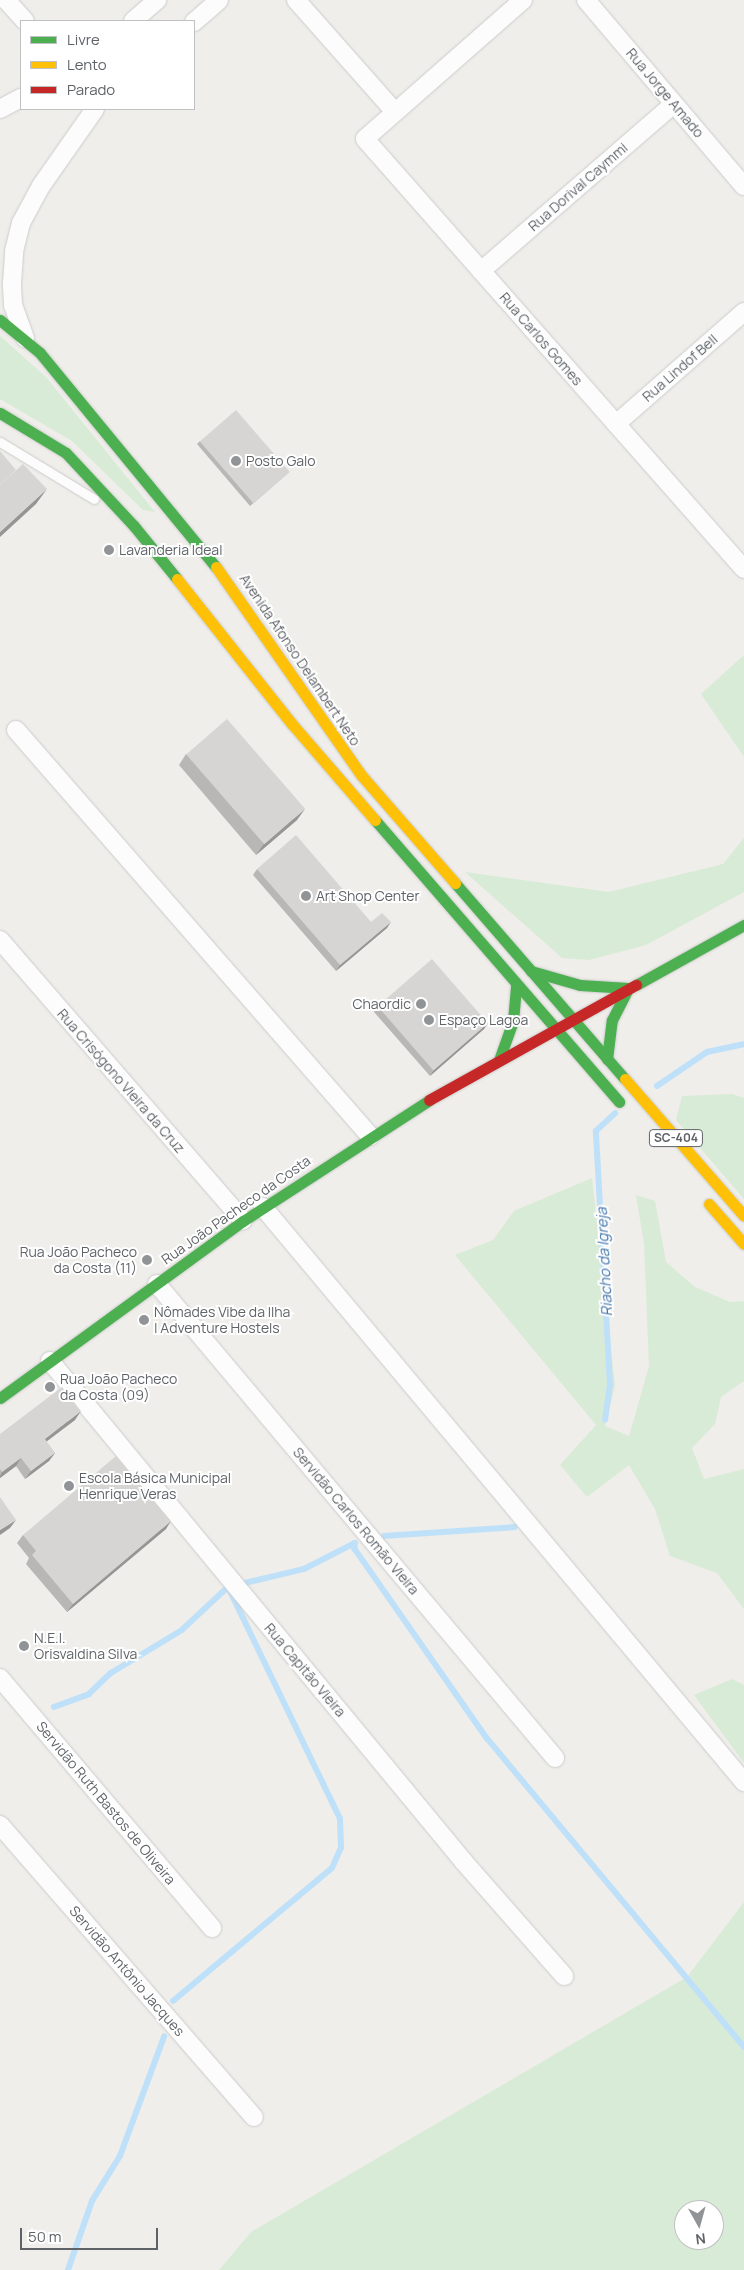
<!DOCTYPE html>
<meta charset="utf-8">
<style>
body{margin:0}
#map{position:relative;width:744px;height:2270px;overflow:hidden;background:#efeeea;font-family:Manrope,sans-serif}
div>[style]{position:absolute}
.green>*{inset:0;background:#d8ebd6}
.stream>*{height:5.5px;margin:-2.75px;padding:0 2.75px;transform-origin:2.75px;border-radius:2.75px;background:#bfe0f9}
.roads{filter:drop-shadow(0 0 1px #cbcccc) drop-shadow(0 0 1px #cbcccc)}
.lane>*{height:9px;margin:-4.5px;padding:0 4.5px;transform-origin:4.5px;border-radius:4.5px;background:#fdfcfc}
.street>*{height:18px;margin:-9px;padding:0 9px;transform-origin:9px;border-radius:9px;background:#fdfcfc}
.fast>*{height:11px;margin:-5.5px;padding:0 5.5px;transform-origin:5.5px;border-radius:5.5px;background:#4caf50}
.slow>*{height:11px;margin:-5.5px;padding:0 5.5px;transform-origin:5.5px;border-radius:5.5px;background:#ffc107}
.jam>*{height:11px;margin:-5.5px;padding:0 5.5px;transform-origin:5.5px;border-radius:5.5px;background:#c62828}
.wall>*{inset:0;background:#b8b7b5}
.shaded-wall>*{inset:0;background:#969594}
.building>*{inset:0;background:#d6d5d3;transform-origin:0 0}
.dots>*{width:14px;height:14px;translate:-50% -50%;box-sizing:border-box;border:2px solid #fff;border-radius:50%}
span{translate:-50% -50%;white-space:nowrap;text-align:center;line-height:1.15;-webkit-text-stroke:4px #fff;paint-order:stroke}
.shield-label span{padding:1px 4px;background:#fff;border:1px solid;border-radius:4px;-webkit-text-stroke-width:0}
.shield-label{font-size:12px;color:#5f6368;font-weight:700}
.street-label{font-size:14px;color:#5f6368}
.poi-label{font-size:14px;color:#5f6368}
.left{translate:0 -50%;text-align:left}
.right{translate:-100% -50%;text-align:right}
.water-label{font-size:15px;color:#4174aa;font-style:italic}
.legend{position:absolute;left:20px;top:20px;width:175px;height:90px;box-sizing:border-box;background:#fff;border:1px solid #bfc1c3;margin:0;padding:6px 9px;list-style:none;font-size:15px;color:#5f6368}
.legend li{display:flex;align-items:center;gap:10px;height:25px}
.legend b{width:25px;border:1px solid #bfc1c3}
.north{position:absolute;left:674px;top:2200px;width:50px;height:50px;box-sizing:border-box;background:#fff;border:1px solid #bfc1c3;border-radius:50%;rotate:173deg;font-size:14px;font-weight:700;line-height:20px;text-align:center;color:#5f6368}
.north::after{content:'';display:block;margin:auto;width:18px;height:22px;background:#919496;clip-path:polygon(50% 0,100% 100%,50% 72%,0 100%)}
.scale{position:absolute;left:20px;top:2228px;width:138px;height:22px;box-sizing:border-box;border:2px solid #5f6368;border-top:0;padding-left:6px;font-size:15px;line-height:18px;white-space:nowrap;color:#5f6368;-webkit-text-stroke:4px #fff;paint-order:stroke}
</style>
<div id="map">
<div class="green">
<div style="clip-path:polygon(0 336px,46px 377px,155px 512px,143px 510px,72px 441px,0 399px)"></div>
<div style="clip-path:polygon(744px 655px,744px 757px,701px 694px)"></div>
<div style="clip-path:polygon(744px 838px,744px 892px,646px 945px,589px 960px,562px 958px,465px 872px,609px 892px,723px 864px)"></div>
<div style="clip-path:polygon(732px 1094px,744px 1098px,744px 1199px,676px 1120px,682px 1096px)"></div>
<div style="clip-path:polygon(592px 1178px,615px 1386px,605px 1426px,629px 1436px,649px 1366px,644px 1244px,636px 1195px,655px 1201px,666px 1262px,695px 1287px,730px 1302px,744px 1301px,744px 1381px,721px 1397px,715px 1424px,692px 1448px,704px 1479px,744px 1469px,744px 1609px,717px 1573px,670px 1556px,655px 1509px,629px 1465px,587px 1497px,560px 1465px,596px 1425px,455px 1255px,493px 1240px,514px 1211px)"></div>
<div style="clip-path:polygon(732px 1679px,744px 1685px,744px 1763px,694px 1695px)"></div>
<div style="clip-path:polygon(evenodd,744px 1902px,744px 2270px,219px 2270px,251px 2232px,687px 1977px,744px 1902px,684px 2210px,714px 2210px,714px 2240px,684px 2240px,684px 2210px)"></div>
</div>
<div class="stream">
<div style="left:657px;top:1086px;width:60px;rotate:-34.2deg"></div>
<div style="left:707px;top:1052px;width:38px;rotate:-12deg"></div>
<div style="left:605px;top:1420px;width:35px;rotate:-82deg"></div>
<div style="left:610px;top:1385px;width:254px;rotate:-93.2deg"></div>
<div style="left:596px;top:1131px;width:26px;rotate:-43deg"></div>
<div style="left:384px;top:1536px;width:131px;rotate:-3.9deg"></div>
<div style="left:54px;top:1707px;width:37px;rotate:-20deg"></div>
<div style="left:89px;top:1694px;width:30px;rotate:-44deg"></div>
<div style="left:111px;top:1673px;width:83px;rotate:-31.2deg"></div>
<div style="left:182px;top:1630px;width:63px;rotate:-43.1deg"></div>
<div style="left:228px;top:1587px;width:78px;rotate:-13.3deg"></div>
<div style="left:304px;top:1569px;width:57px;rotate:-27deg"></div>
<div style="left:355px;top:1543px;width:6px;rotate:90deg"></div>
<div style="left:355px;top:1549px;width:231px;rotate:55.1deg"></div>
<div style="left:487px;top:1738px;width:402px;rotate:50.2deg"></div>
<div style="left:173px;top:2001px;width:207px;rotate:-39.9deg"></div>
<div style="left:332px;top:1868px;width:22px;rotate:-66deg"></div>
<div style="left:341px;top:1848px;width:29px;rotate:-92deg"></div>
<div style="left:340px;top:1819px;width:258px;rotate:-115.8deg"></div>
<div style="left:68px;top:2270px;width:73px;rotate:-70.8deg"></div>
<div style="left:92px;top:2201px;width:53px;rotate:-58.1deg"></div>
<div style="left:120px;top:2156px;width:127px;rotate:-69.7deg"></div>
</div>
<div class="roads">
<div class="lane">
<div style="left:0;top:442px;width:110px;rotate:31.2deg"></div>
</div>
<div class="street">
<div style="left:6px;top:0;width:28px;rotate:48deg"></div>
<div style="left:296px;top:0;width:149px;rotate:48.5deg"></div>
<div style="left:523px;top:0;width:210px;rotate:138.7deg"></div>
<div style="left:365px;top:139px;width:573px;rotate:48.61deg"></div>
<div style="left:586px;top:0;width:244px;rotate:49.7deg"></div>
<div style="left:133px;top:21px;width:32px;rotate:-41deg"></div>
<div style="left:194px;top:22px;width:33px;rotate:-41deg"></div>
<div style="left:0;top:109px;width:24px;rotate:-28deg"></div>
<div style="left:481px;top:271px;width:255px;rotate:-40.9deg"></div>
<div style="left:25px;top:338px;width:35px;rotate:-110deg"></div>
<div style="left:13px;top:305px;width:22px;rotate:-93deg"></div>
<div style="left:12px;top:283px;width:32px;rotate:-86deg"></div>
<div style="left:14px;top:251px;width:29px;rotate:-76deg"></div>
<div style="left:21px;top:223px;width:42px;rotate:-61.6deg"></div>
<div style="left:41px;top:186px;width:94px;rotate:-55deg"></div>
<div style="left:616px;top:424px;width:170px;rotate:-41.2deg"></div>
<div style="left:16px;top:730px;width:539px;rotate:48.91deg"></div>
<div style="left:0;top:940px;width:371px;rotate:49.1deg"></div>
<div style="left:263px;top:1207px;width:750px;rotate:50.09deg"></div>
<div style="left:157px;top:1284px;width:619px;rotate:49.98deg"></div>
<div style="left:50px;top:1361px;width:650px;rotate:50.43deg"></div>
<div style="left:464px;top:1862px;width:152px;rotate:48.7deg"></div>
<div style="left:0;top:1678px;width:328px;rotate:49.7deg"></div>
<div style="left:0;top:1825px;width:387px;rotate:49deg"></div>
</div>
<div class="fast">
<div style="left:0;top:320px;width:52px;rotate:39.5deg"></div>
<div style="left:40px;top:353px;width:277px;rotate:50.6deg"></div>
<div style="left:0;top:413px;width:77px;rotate:31.2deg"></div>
<div style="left:66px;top:453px;width:100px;rotate:47deg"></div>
<div style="left:134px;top:526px;width:68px;rotate:50.9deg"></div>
<div style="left:375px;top:820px;width:373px;rotate:49.1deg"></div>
<div style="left:455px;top:883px;width:259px;rotate:49.1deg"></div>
<div style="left:531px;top:971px;width:51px;rotate:15.9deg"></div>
<div style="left:580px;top:985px;width:48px;rotate:3.6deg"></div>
<div style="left:636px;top:985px;width:124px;rotate:-29.1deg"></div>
<div style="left:607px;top:1059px;width:39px;rotate:-83deg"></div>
<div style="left:612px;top:1020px;width:36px;rotate:-63deg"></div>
<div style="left:499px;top:1060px;width:41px;rotate:-70.3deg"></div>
<div style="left:513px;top:1021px;width:36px;rotate:-85deg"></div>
<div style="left:0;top:1398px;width:301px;rotate:-36.1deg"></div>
<div style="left:243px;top:1221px;width:222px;rotate:-33deg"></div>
</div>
<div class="slow">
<div style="left:216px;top:567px;width:255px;rotate:55.1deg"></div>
<div style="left:362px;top:776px;width:142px;rotate:49deg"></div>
<div style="left:177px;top:579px;width:185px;rotate:51.6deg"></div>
<div style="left:292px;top:724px;width:127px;rotate:49.2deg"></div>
<div style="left:625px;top:1079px;width:181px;rotate:49deg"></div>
<div style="left:709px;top:1204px;width:53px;rotate:48.8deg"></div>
</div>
<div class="jam">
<div style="left:429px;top:1100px;width:237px;rotate:-29.1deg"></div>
</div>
</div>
<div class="wall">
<div style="clip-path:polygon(200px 441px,287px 474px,250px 506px,197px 444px)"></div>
<div style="clip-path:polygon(186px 754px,297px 820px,256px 855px,179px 765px)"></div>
<div style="clip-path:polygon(257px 869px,371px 922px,387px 928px,336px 971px,253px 875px)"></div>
<div style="clip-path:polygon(378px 1006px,488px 1023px,484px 1029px,430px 1076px,374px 1012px)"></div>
<div style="clip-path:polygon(75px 1420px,46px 1442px,55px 1453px,49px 1461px,25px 1479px,16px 1466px,0 1478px,0 1434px)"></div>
<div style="clip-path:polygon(166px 1529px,67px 1612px,26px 1564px,29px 1558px,17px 1543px,23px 1535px)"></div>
</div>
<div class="shaded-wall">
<div style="clip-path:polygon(47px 489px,36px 504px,0 537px,0 532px)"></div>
<div style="clip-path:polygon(305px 809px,297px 820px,256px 855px,264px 844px)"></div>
<div style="clip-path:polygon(391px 922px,387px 928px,336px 971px,340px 965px)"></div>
<div style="clip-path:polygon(488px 1023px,484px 1029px,430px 1076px,434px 1070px)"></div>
<div style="clip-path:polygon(81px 1411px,75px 1420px,39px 1447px,45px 1439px)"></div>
<div style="clip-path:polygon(55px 1453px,49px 1461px,25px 1479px,31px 1471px)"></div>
<div style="clip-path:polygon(21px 1458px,16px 1466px,0 1478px,0 1476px,2px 1472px)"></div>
<div style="clip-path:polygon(16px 1520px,10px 1528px,0 1535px,0 1530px)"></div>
<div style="clip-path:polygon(171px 1521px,166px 1529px,67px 1612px,73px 1604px)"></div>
</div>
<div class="building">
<div style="left:236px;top:410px;width:82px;height:48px;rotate:49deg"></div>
<div style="clip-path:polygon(0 451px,16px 470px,0 485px)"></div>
<div style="clip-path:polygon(23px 464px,47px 489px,0 532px,0 485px)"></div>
<div style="left:227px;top:719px;width:119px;height:54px;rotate:49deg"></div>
<div style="clip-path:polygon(296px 835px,371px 922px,382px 913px,391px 922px,340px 965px,257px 869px)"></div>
<div style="left:432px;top:959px;width:85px;height:72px;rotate:49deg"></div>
<div style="clip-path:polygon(62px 1387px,81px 1411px,45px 1439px,55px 1453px,31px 1471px,21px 1458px,2px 1472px,0 1469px,0 1434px)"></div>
<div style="clip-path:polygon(116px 1456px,171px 1521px,73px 1604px,32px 1555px,36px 1551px,23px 1535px)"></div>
<div style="clip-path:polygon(0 1497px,16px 1520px,0 1530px)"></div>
</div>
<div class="dots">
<div style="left:236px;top:461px;background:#919496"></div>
<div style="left:109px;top:550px;background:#919496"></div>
<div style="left:306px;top:896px;background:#919496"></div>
<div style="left:421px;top:1004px;background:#919496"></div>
<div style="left:429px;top:1020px;background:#919496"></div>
<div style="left:147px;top:1260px;background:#919496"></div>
<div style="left:144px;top:1320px;background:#919496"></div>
<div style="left:50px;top:1387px;background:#919496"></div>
<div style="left:69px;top:1486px;background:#919496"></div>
<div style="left:24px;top:1646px;background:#919496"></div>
</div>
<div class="shield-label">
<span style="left:676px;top:1138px">SC-404</span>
</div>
<div class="street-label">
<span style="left:665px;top:93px;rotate:50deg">Rua Jorge Amado</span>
<span style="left:578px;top:187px;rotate:-41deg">Rua Dorival Caymmi</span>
<span style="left:541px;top:339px;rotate:49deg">Rua Carlos Gomes</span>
<span style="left:680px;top:368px;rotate:-41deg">Rua Lindof Bell</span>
<span style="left:300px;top:660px;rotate:56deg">Avenida Afonso Delambert Neto</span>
<span style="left:121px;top:1081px;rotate:49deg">Rua Crisógono Vieira da Cruz</span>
<span style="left:236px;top:1210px;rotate:-35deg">Rua João Pacheco da Costa</span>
<span style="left:356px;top:1521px;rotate:50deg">Servidão Carlos Romão Vieira</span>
<span style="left:305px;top:1670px;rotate:50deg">Rua Capitão Vieira</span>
<span style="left:106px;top:1803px;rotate:50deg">Servidão Ruth Bastos de Oliveira</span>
<span style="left:127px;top:1971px;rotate:49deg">Servidão Antônio Jacques</span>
</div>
<div class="poi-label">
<span class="left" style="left:246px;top:461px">Posto Galo</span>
<span class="left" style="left:119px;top:550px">Lavanderia Ideal</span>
<span class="left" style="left:316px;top:896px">Art Shop Center</span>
<span class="right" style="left:411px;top:1004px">Chaordic</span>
<span class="left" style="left:439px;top:1020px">Espaço Lagoa</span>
<span class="right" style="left:137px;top:1260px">Rua João Pacheco<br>da Costa (11)</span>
<span class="left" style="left:154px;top:1320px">Nômades Vibe da Ilha<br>| Adventure Hostels</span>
<span class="left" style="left:60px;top:1387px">Rua João Pacheco<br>da Costa (09)</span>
<span class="left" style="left:79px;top:1486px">Escola Básica Municipal<br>Henrique Veras</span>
<span class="left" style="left:34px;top:1646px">N.E.I.<br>Orisvaldina Silva</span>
</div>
<div class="water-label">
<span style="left:604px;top:1262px;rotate:-93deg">Riacho da Igreja</span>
</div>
<ul class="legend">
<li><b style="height:6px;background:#4caf50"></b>Livre</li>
<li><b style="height:6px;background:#ffc107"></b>Lento</li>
<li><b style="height:6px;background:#c62828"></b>Parado</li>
</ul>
<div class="north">N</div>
<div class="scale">50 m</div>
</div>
